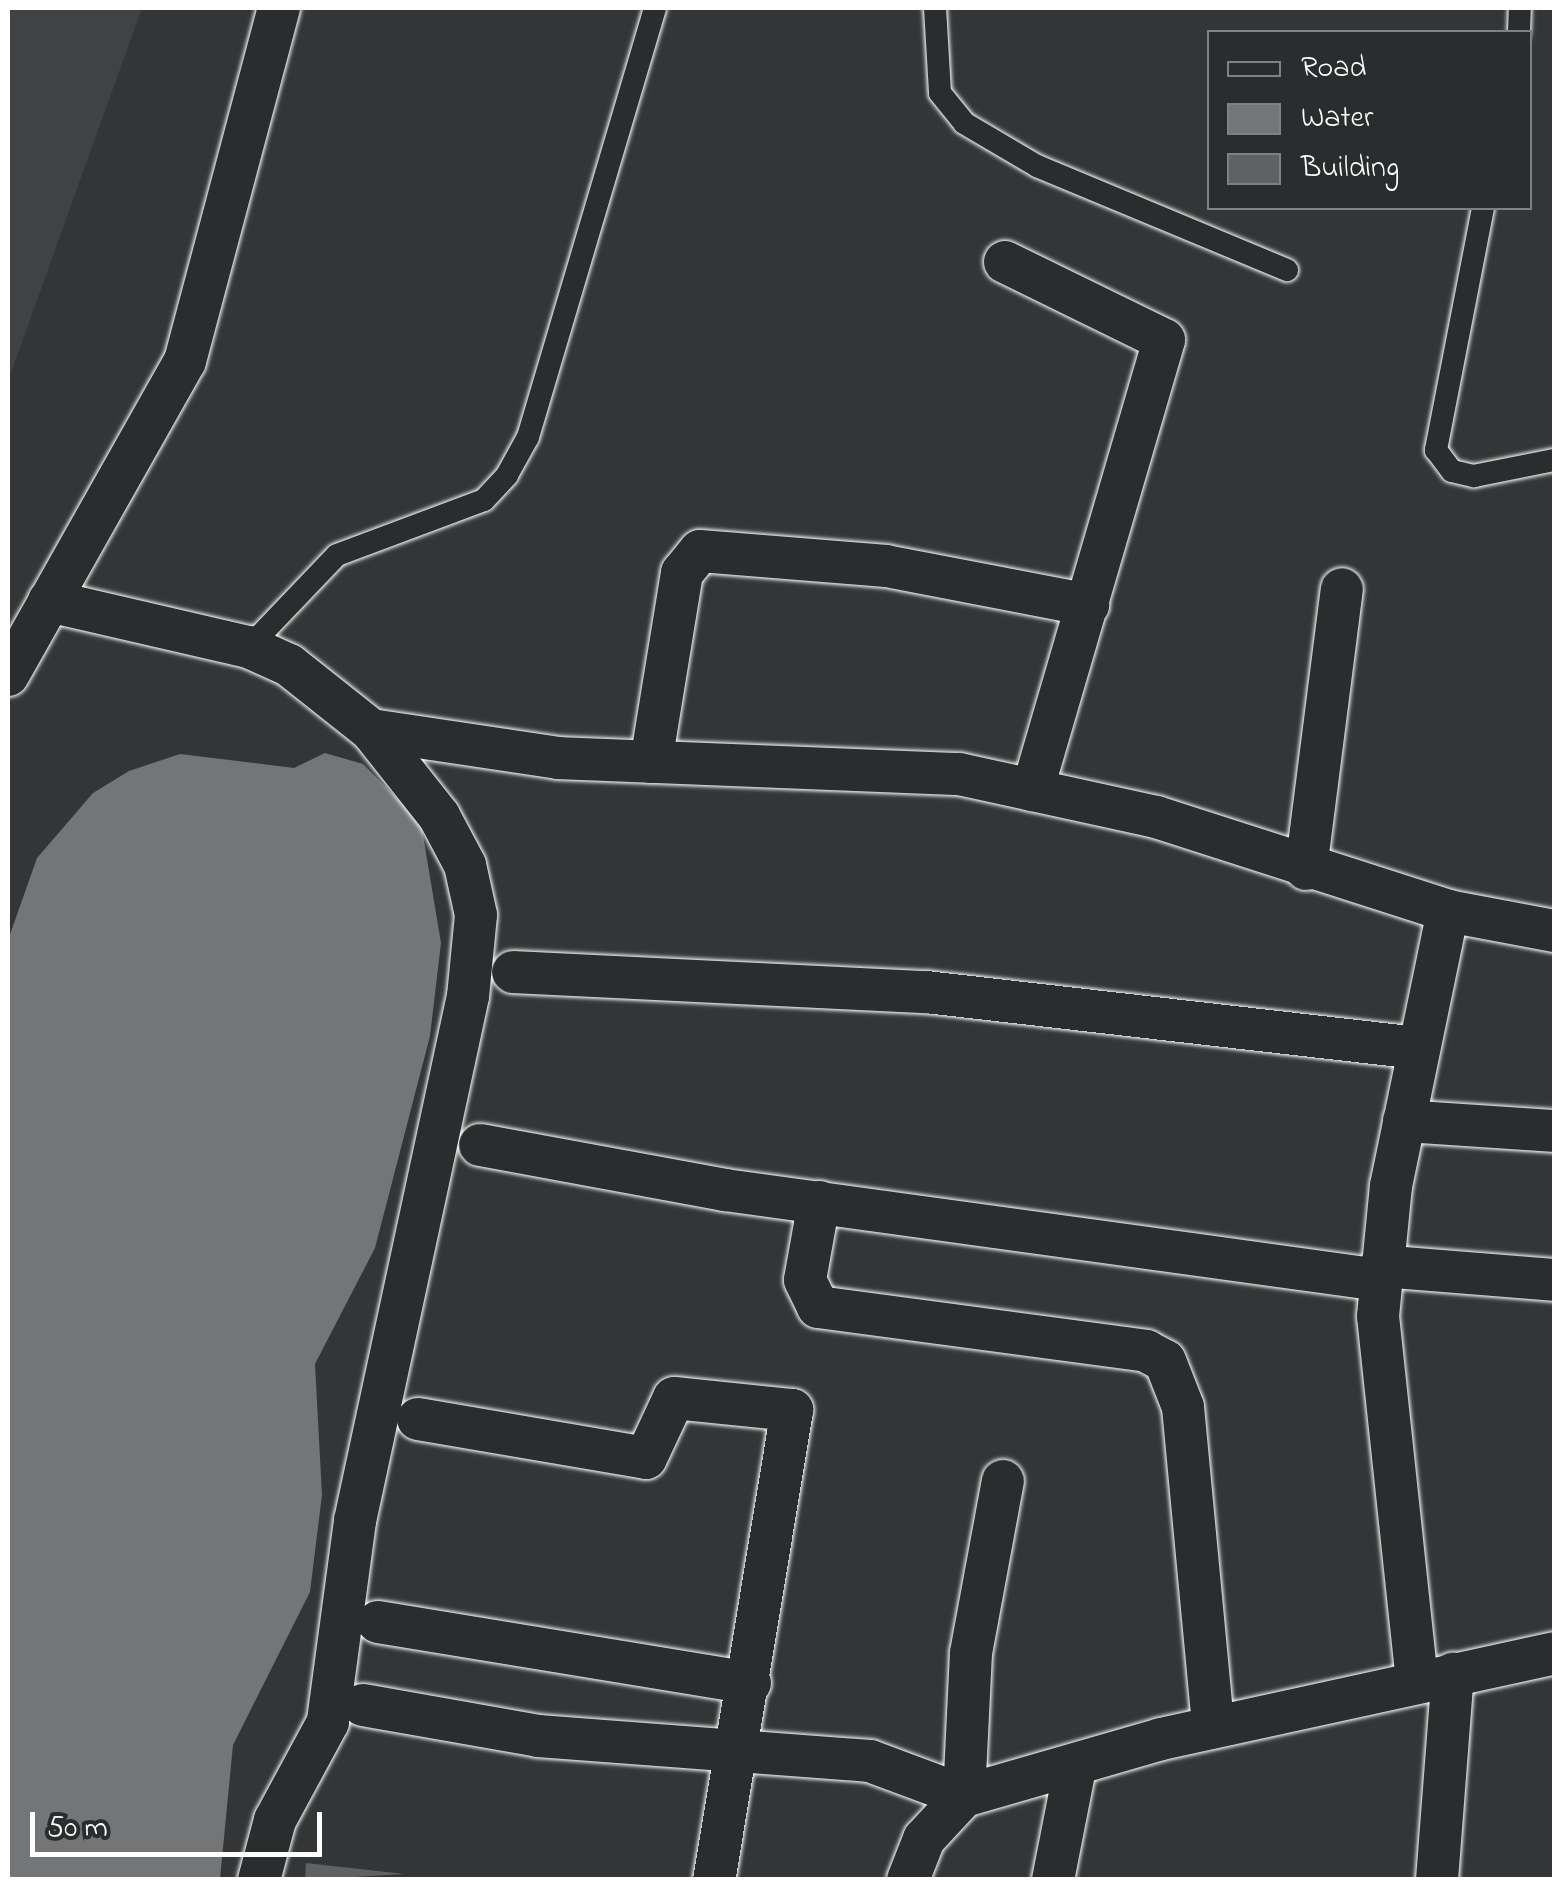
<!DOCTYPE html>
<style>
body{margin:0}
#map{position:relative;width:1562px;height:1887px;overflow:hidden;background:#333536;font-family:"Indie Flower",sans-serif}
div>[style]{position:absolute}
.built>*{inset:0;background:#404243}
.water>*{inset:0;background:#737576}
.building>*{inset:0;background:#5f6162}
.roads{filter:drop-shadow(0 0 2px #fff) drop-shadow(0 0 2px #fff)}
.service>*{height:22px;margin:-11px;padding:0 11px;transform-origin:11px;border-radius:11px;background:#2a2d2e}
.minor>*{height:42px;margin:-21px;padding:0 21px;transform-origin:21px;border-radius:21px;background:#2a2d2e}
span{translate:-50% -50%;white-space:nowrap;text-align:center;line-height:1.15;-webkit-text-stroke:8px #2a2d2e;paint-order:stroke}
.frame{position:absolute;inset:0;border:10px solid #fff;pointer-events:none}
.legend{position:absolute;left:1207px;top:30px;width:325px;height:180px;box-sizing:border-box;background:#2a2d2e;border:2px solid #7f8182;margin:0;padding:12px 18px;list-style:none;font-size:30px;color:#fff}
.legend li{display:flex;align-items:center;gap:20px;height:50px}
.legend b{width:50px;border:2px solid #7f8182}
.scale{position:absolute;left:30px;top:1812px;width:292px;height:45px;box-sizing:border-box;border:5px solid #fff;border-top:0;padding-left:12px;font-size:30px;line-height:35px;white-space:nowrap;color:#fff;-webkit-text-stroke:8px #2a2d2e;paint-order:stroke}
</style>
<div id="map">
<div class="built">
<div style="clip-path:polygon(8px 8px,142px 8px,8px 381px)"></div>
</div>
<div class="water">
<div style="clip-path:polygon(325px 753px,363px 764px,421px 823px,441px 943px,430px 1036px,375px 1248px,315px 1364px,322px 1495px,310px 1592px,233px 1745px,220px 1879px,8px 1880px,8px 940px,37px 858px,93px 793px,129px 771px,180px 754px,294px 768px)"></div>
</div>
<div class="building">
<div style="clip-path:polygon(306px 1863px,405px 1874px,305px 1880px)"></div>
</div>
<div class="roads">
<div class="service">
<div style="left:935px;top:8px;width:85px;rotate:86.6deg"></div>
<div style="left:940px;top:93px;width:38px;rotate:51deg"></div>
<div style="left:964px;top:123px;width:85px;rotate:30.5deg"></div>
<div style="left:1037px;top:166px;width:271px;rotate:22.6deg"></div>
<div style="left:1519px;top:32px;width:24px;rotate:-88deg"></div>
<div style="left:1483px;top:208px;width:247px;rotate:101deg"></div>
<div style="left:1436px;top:450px;width:26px;rotate:53deg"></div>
<div style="left:1452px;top:471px;width:23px;rotate:13deg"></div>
<div style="left:1474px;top:476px;width:82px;rotate:-11.3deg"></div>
<div style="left:249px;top:647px;width:127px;rotate:-46.3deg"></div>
<div style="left:337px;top:555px;width:157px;rotate:-20.5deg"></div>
<div style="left:484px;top:500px;width:34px;rotate:-47deg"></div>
<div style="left:507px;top:475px;width:43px;rotate:-61.1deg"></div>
<div style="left:528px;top:437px;width:447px;rotate:-73.5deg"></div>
</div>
<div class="minor">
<div style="left:1005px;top:262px;width:177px;rotate:26.1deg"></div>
<div style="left:1164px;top:340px;width:469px;rotate:106.3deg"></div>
<div style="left:49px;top:601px;width:205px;rotate:13deg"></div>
<div style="left:249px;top:647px;width:44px;rotate:24.2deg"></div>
<div style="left:289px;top:665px;width:105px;rotate:38.4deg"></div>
<div style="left:371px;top:730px;width:110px;rotate:51.7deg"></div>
<div style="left:439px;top:816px;width:55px;rotate:62deg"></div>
<div style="left:465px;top:865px;width:51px;rotate:77.6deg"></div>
<div style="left:476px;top:915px;width:81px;rotate:95.6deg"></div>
<div style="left:468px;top:996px;width:537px;rotate:102.15deg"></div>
<div style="left:355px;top:1521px;width:203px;rotate:97.7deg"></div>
<div style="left:328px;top:1722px;width:111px;rotate:118.4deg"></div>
<div style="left:275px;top:1820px;width:62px;rotate:104.9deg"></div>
<div style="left:8px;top:675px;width:360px;rotate:-60.6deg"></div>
<div style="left:185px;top:361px;width:365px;rotate:-75.1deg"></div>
<div style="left:371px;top:730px;width:190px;rotate:8.5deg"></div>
<div style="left:559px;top:758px;width:400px;rotate:2.3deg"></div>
<div style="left:959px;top:774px;width:202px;rotate:12.3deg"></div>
<div style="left:1156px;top:817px;width:307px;rotate:17.8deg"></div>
<div style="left:1448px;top:911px;width:108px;rotate:10.7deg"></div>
<div style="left:651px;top:762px;width:192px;rotate:-80.7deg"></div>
<div style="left:682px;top:573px;width:28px;rotate:-51deg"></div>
<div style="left:700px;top:551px;width:187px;rotate:4.6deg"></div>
<div style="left:886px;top:566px;width:206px;rotate:10.9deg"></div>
<div style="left:1306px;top:869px;width:282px;rotate:-82.7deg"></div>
<div style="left:513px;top:972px;width:413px;rotate:2.8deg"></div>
<div style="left:926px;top:992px;width:496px;rotate:6.5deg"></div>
<div style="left:1404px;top:1121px;width:150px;rotate:3.8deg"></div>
<div style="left:480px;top:1145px;width:249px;rotate:10.4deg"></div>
<div style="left:725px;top:1190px;width:661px;rotate:7.82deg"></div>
<div style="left:819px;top:1202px;width:79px;rotate:100.2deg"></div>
<div style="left:805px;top:1280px;width:30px;rotate:64deg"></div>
<div style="left:818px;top:1307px;width:331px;rotate:7.6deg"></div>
<div style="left:1146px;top:1351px;width:21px;rotate:28deg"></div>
<div style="left:1165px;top:1361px;width:49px;rotate:68.6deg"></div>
<div style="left:1183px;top:1407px;width:320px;rotate:84.6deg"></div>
<div style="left:1381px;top:1266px;width:174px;rotate:4.6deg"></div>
<div style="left:418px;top:1419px;width:231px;rotate:9.7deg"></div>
<div style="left:646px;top:1458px;width:66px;rotate:-65deg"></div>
<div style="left:674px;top:1398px;width:119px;rotate:5.8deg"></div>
<div style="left:792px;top:1410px;width:476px;rotate:99.4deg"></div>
<div style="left:378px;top:1622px;width:377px;rotate:9.3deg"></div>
<div style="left:1417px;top:1681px;width:367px;rotate:-96.1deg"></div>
<div style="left:1378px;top:1316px;width:131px;rotate:-84.3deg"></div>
<div style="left:1391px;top:1186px;width:281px;rotate:-78.3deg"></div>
<div style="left:363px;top:1705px;width:178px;rotate:10deg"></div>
<div style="left:538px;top:1736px;width:333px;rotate:4.3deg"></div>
<div style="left:870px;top:1761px;width:100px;rotate:20.4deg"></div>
<div style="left:964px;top:1796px;width:143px;rotate:-87.2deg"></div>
<div style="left:971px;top:1653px;width:175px;rotate:-79.5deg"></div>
<div style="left:908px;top:1880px;width:44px;rotate:-68.7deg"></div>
<div style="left:924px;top:1839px;width:59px;rotate:-47.1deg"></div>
<div style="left:964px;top:1796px;width:205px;rotate:-16.1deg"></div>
<div style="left:1161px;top:1739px;width:402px;rotate:-12.3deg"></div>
<div style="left:1053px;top:1880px;width:114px;rotate:-78.9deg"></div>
<div style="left:1437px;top:1880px;width:207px;rotate:-85.6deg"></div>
</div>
</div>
<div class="frame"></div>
<ul class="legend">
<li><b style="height:12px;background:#2a2d2e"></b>Road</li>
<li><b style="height:28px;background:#737576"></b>Water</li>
<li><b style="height:28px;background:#5f6162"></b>Building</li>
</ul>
<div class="scale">50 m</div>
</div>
